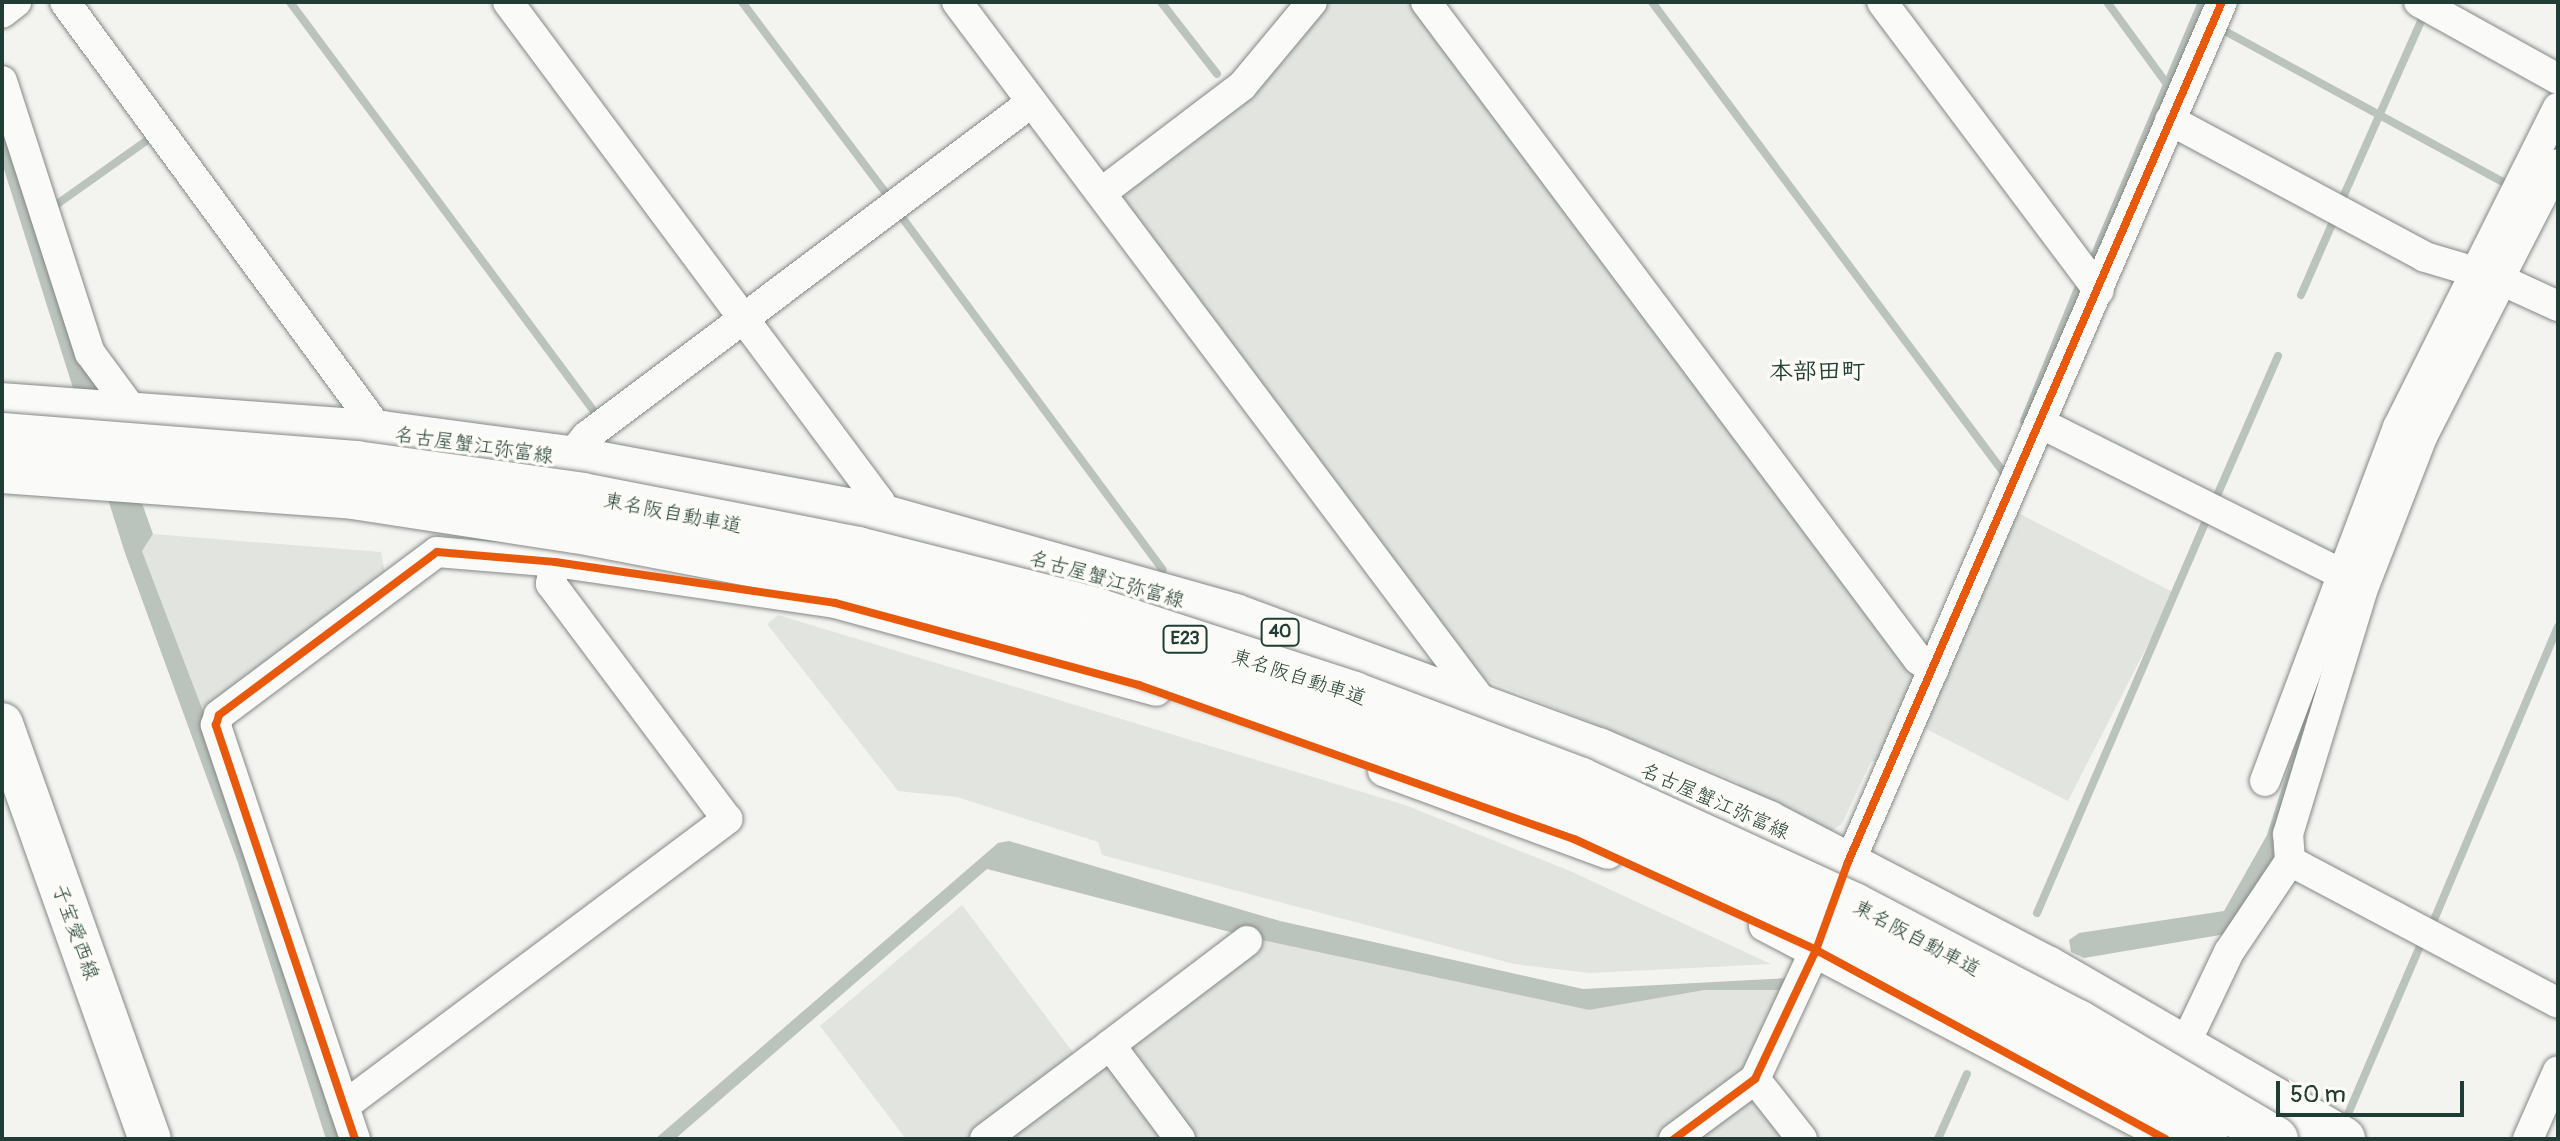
<!DOCTYPE html>
<meta charset="utf-8">
<style>
body{margin:0}
#map{position:relative;width:2560px;height:1141px;overflow:hidden;background:#f3f3f0;font-family:Pangolin,"Klee One",sans-serif}
div>[style]{position:absolute}
.built>*{inset:0;background:#e2e4e0;transform-origin:0 0}
.water>*{inset:0;background:#bbc3bd}
.stream>*{height:8px;margin:-4px;padding:0 4px;transform-origin:4px;border-radius:4px;background:#bbc3bd}
.roads{filter:drop-shadow(0 0 2px #848986) drop-shadow(0 0 2px #848986)}
.street>*{height:30px;margin:-15px;padding:0 15px;transform-origin:15px;border-radius:15px;background:#fafaf8}
.secondary>*{height:42px;margin:-21px;padding:0 21px;transform-origin:21px;border-radius:21px;background:#fafaf8}
.primary>*{height:44px;margin:-22px;padding:0 22px;transform-origin:22px;border-radius:22px;background:#fafaf8}
.bridges{filter:drop-shadow(0 0 2px #848986) drop-shadow(0 0 2px #848986)}
.highway-bridge>*{height:44px;margin:-22px;padding:0 22px;transform-origin:22px;border-radius:22px;background:#fafaf8}
.cycleway>*{height:8px;margin:-4px;padding:0 4px;transform-origin:4px;border-radius:4px;background:#e8590c}
span{translate:-50% -50%;white-space:nowrap;text-align:center;line-height:1.15;-webkit-text-stroke:7px #fdfcf7;paint-order:stroke}
.shield-label span{padding:2px 6px;background:#fdfcf7;border:2px solid;border-radius:6px;-webkit-text-stroke-width:0}
.shield-label{font-size:18px;color:#1f3d34;font-weight:700}
.street-label{font-size:20px;color:#1f3d34}
.quarter-label{font-size:24px;color:#1f3d34;font-weight:700}
.frame{position:absolute;inset:0;border:4px solid #1f3d34;pointer-events:none}
.scale{position:absolute;left:2276px;top:1081px;width:188px;height:36px;box-sizing:border-box;border:4px solid #1f3d34;border-top:0;padding-left:10px;font-size:24px;line-height:28px;white-space:nowrap;color:#1f3d34;-webkit-text-stroke:6px #fdfcf7;paint-order:stroke}
</style>
<div id="map">
<div class="built">
<div style="clip-path:polygon(1325px 2px,1417px 2px,1916px 673px,1878px 762px,1871px 761px,1842px 824px,1828px 832px,1743px 794px,1738px 782px,1484px 679px,1124px 199px,1129px 186px)"></div>
<div style="left:2012px;top:510px;width:182px;height:234px;rotate:27deg"></div>
<div style="clip-path:polygon(153px 534px,381px 552px,387px 584px,208px 724px,142px 551px)"></div>
<div style="clip-path:polygon(778px 615px,1405px 805px,1570px 871px,1771px 964px,1590px 973px,1514px 964px,1102px 855px,1098px 842px,957px 797px,898px 791px,767px 624px)"></div>
<div style="clip-path:polygon(962px 905px,1078px 1059px,975px 1139px,906px 1139px,820px 1026px)"></div>
<div style="clip-path:polygon(1257px 939px,1589px 1010px,1705px 990px,1788px 990px,1747px 1072px,1654px 1139px,1194px 1139px,1130px 1053px,1132px 1032px)"></div>
<div style="clip-path:polygon(1099px 1062px,1113px 1065px,1169px 1139px,998px 1139px)"></div>
<div style="clip-path:polygon(1744px 1100px,1770px 1110px,1792px 1139px,1692px 1139px)"></div>
</div>
<div class="water">
<div style="clip-path:polygon(2px 112px,153px 534px,142px 551px,208px 724px,346px 1139px,326px 1139px,238px 863px,125px 553px,2px 163px)"></div>
<div style="clip-path:polygon(2558px 133px,2558px 147px,2418px 431px,2280px 825px,2273px 868px,2232px 933px,2084px 958px,2071px 952px,2069px 940px,2079px 933px,2224px 911px,2267px 835px,2350px 573px)"></div>
<div style="clip-path:polygon(1009px 841px,1280px 921px,1583px 989px,1789px 978px,1788px 990px,1705px 990px,1589px 1010px,1257px 939px,987px 869px,675px 1139px,655px 1139px,998px 843px)"></div>
</div>
<div class="stream">
<div style="left:290px;top:2px;width:518px;rotate:53.4deg"></div>
<div style="left:742px;top:2px;width:248px;rotate:53deg"></div>
<div style="left:1161px;top:2px;width:91px;rotate:52.1deg"></div>
<div style="left:1652px;top:2px;width:588px;rotate:53.23deg"></div>
<div style="left:2107px;top:2px;width:102px;rotate:53.8deg"></div>
<div style="left:2223px;top:30px;width:323px;rotate:28.5deg"></div>
<div style="left:2340px;top:204px;width:202px;rotate:-66.1deg"></div>
<div style="left:53px;top:207px;width:121px;rotate:-35.3deg"></div>
<div style="left:898px;top:212px;width:445px;rotate:53.5deg"></div>
<div style="left:2093px;top:259px;width:279px;rotate:-67deg"></div>
<div style="left:2301px;top:295px;width:85px;rotate:-66.4deg"></div>
<div style="left:2024px;top:421px;width:143px;rotate:-67.8deg"></div>
<div style="left:2216px;top:498px;width:155px;rotate:-66.4deg"></div>
<div style="left:2037px;top:913px;width:430px;rotate:-66.7deg"></div>
<div style="left:2431px;top:927px;width:326px;rotate:-67.1deg"></div>
<div style="left:2348px;top:1114px;width:185px;rotate:-66.8deg"></div>
<div style="left:1938px;top:1139px;width:71px;rotate:-66deg"></div>
</div>
<div class="roads">
<div class="street">
<div style="left:65px;top:2px;width:534px;rotate:53.75deg"></div>
<div style="left:508px;top:2px;width:623px;rotate:53.35deg"></div>
<div style="left:880px;top:502px;width:14px;rotate:90deg"></div>
<div style="left:957px;top:2px;width:886px;rotate:53.12deg"></div>
<div style="left:1426px;top:2px;width:821px;rotate:53.17deg"></div>
<div style="left:1918px;top:659px;width:19px;rotate:36deg"></div>
<div style="left:1882px;top:2px;width:361px;rotate:53.1deg"></div>
<div style="left:2419px;top:2px;width:159px;rotate:29deg"></div>
<div style="left:2px;top:13px;width:18px;rotate:-38deg"></div>
<div style="left:2px;top:81px;width:286px;rotate:72.1deg"></div>
<div style="left:90px;top:353px;width:71px;rotate:53.6deg"></div>
<div style="left:2170px;top:120px;width:289px;rotate:28.2deg"></div>
<div style="left:2425px;top:257px;width:77px;rotate:16.6deg"></div>
<div style="left:2499px;top:279px;width:65px;rotate:24.6deg"></div>
<div style="left:1101px;top:193px;width:177px;rotate:-37.2deg"></div>
<div style="left:1242px;top:86px;width:109px;rotate:-50.2deg"></div>
<div style="left:2499px;top:279px;width:129px;rotate:-62.8deg"></div>
<div style="left:2042px;top:424px;width:350px;rotate:26.6deg"></div>
<div style="left:569px;top:458px;width:28px;rotate:-51deg"></div>
<div style="left:587px;top:436px;width:556px;rotate:-36.89deg"></div>
<div style="left:1383px;top:771px;width:240px;rotate:20.2deg"></div>
<div style="left:2265px;top:781px;width:378px;rotate:-69.4deg"></div>
<div style="left:2398px;top:427px;width:357px;rotate:-63.4deg"></div>
<div style="left:2290px;top:861px;width:303px;rotate:27.9deg"></div>
<div style="left:1842px;top:880px;width:957px;rotate:-66.6deg"></div>
<div style="left:1764px;top:926px;width:428px;rotate:27.7deg"></div>
<div style="left:1110px;top:1045px;width:172px;rotate:-37.2deg"></div>
<div style="left:2176px;top:1063px;width:123px;rotate:-64.5deg"></div>
<div style="left:2229px;top:952px;width:110px;rotate:-56.2deg"></div>
<div style="left:2290px;top:861px;width:27px;rotate:-94deg"></div>
<div style="left:2288px;top:834px;width:259px;rotate:-73deg"></div>
<div style="left:2364px;top:586px;width:162px;rotate:-68.7deg"></div>
<div style="left:2423px;top:435px;width:174px;rotate:-63deg"></div>
<div style="left:1755px;top:1079px;width:76px;rotate:51.9deg"></div>
<div style="left:344px;top:1106px;width:479px;rotate:-36.8deg"></div>
<div style="left:727px;top:819px;width:294px;rotate:-126.8deg"></div>
<div style="left:551px;top:584px;width:22px;rotate:-80deg"></div>
<div style="left:355px;top:1139px;width:437px;rotate:-108.6deg"></div>
<div style="left:216px;top:725px;width:10px;rotate:-73deg"></div>
<div style="left:219px;top:715px;width:272px;rotate:-36.8deg"></div>
<div style="left:437px;top:552px;width:118px;rotate:4.8deg"></div>
<div style="left:555px;top:562px;width:283px;rotate:8.3deg"></div>
<div style="left:835px;top:603px;width:333px;rotate:15.3deg"></div>
<div style="left:985px;top:1139px;width:156px;rotate:-36.9deg"></div>
<div style="left:1110px;top:1045px;width:117px;rotate:53.3deg"></div>
<div style="left:1674px;top:1139px;width:101px;rotate:-36.5deg"></div>
<div style="left:1755px;top:1079px;width:161px;rotate:-65deg"></div>
<div style="left:2528px;top:1139px;width:74px;rotate:-66.2deg"></div>
</div>
<div class="secondary">
<div style="left:2px;top:724px;width:441px;rotate:70.4deg"></div>
</div>
<div class="primary">
<div style="left:2px;top:405px;width:380px;rotate:4.2deg"></div>
<div style="left:381px;top:433px;width:190px;rotate:7.6deg"></div>
<div style="left:569px;top:458px;width:316px;rotate:10.6deg"></div>
<div style="left:880px;top:516px;width:369px;rotate:15.7deg"></div>
<div style="left:1235px;top:616px;width:387px;rotate:20.3deg"></div>
<div style="left:1598px;top:750px;width:185px;rotate:23.2deg"></div>
<div style="left:1768px;top:823px;width:314px;rotate:27.5deg"></div>
<div style="left:2047px;top:968px;width:342px;rotate:30deg"></div>
</div>
</div>
<div class="bridges">
<div class="highway-bridge">
<div style="left:2px;top:435px;width:355px;rotate:4.5deg"></div>
<div style="left:356px;top:463px;width:229px;rotate:8deg"></div>
<div style="left:583px;top:495px;width:280px;rotate:11.1deg"></div>
<div style="left:858px;top:549px;width:239px;rotate:14.3deg"></div>
<div style="left:1090px;top:608px;width:278px;rotate:18deg"></div>
<div style="left:1354px;top:694px;width:243px;rotate:20.7deg"></div>
<div style="left:1581px;top:780px;width:300px;rotate:24.6deg"></div>
<div style="left:1854px;top:905px;width:253px;rotate:27.6deg"></div>
<div style="left:2078px;top:1022px;width:230px;rotate:30.6deg"></div>
<div style="left:2px;top:471px;width:352px;rotate:4.2deg"></div>
<div style="left:353px;top:497px;width:226px;rotate:8.7deg"></div>
<div style="left:576px;top:531px;width:277px;rotate:10.8deg"></div>
<div style="left:848px;top:583px;width:242px;rotate:14.6deg"></div>
<div style="left:1082px;top:644px;width:516px;rotate:19.1deg"></div>
<div style="left:1570px;top:813px;width:298px;rotate:24.6deg"></div>
<div style="left:1841px;top:937px;width:250px;rotate:27.9deg"></div>
<div style="left:2062px;top:1054px;width:167px;rotate:30.6deg"></div>
</div>
</div>
<div class="cycleway">
<div style="left:355px;top:1139px;width:437px;rotate:-108.6deg"></div>
<div style="left:216px;top:725px;width:10px;rotate:-73deg"></div>
<div style="left:219px;top:715px;width:272px;rotate:-36.8deg"></div>
<div style="left:437px;top:552px;width:118px;rotate:4.8deg"></div>
<div style="left:555px;top:562px;width:283px;rotate:8.3deg"></div>
<div style="left:835px;top:603px;width:315px;rotate:15.1deg"></div>
<div style="left:1139px;top:685px;width:461px;rotate:19.5deg"></div>
<div style="left:1574px;top:839px;width:266px;rotate:24.6deg"></div>
<div style="left:1816px;top:950px;width:397px;rotate:28.4deg"></div>
<div style="left:1674px;top:1139px;width:101px;rotate:-36.5deg"></div>
<div style="left:1755px;top:1079px;width:143px;rotate:-64.7deg"></div>
<div style="left:1816px;top:950px;width:94px;rotate:-70deg"></div>
<div style="left:1848px;top:862px;width:938px;rotate:-66.5deg"></div>
</div>
<div class="shield-label">
<span style="left:1280px;top:632px">40</span>
<span style="left:1185px;top:639px">E23</span>
</div>
<div class="street-label">
<span style="left:474px;top:445px;rotate:8deg">名古屋蟹江弥富線</span>
<span style="left:673px;top:513px;rotate:11deg">東名阪自動車道</span>
<span style="left:1107px;top:579px;rotate:16deg">名古屋蟹江弥富線</span>
<span style="left:1299px;top:677px;rotate:18deg">東名阪自動車道</span>
<span style="left:1715px;top:801px;rotate:24deg">名古屋蟹江弥富線</span>
<span style="left:76px;top:932px;rotate:70deg">子宝愛西線</span>
<span style="left:1917px;top:938px;rotate:28deg">東名阪自動車道</span>
</div>
<div class="quarter-label">
<span style="left:1817px;top:372px">本部田町</span>
</div>
<div class="frame"></div>
<div class="scale">50 m</div>
</div>
